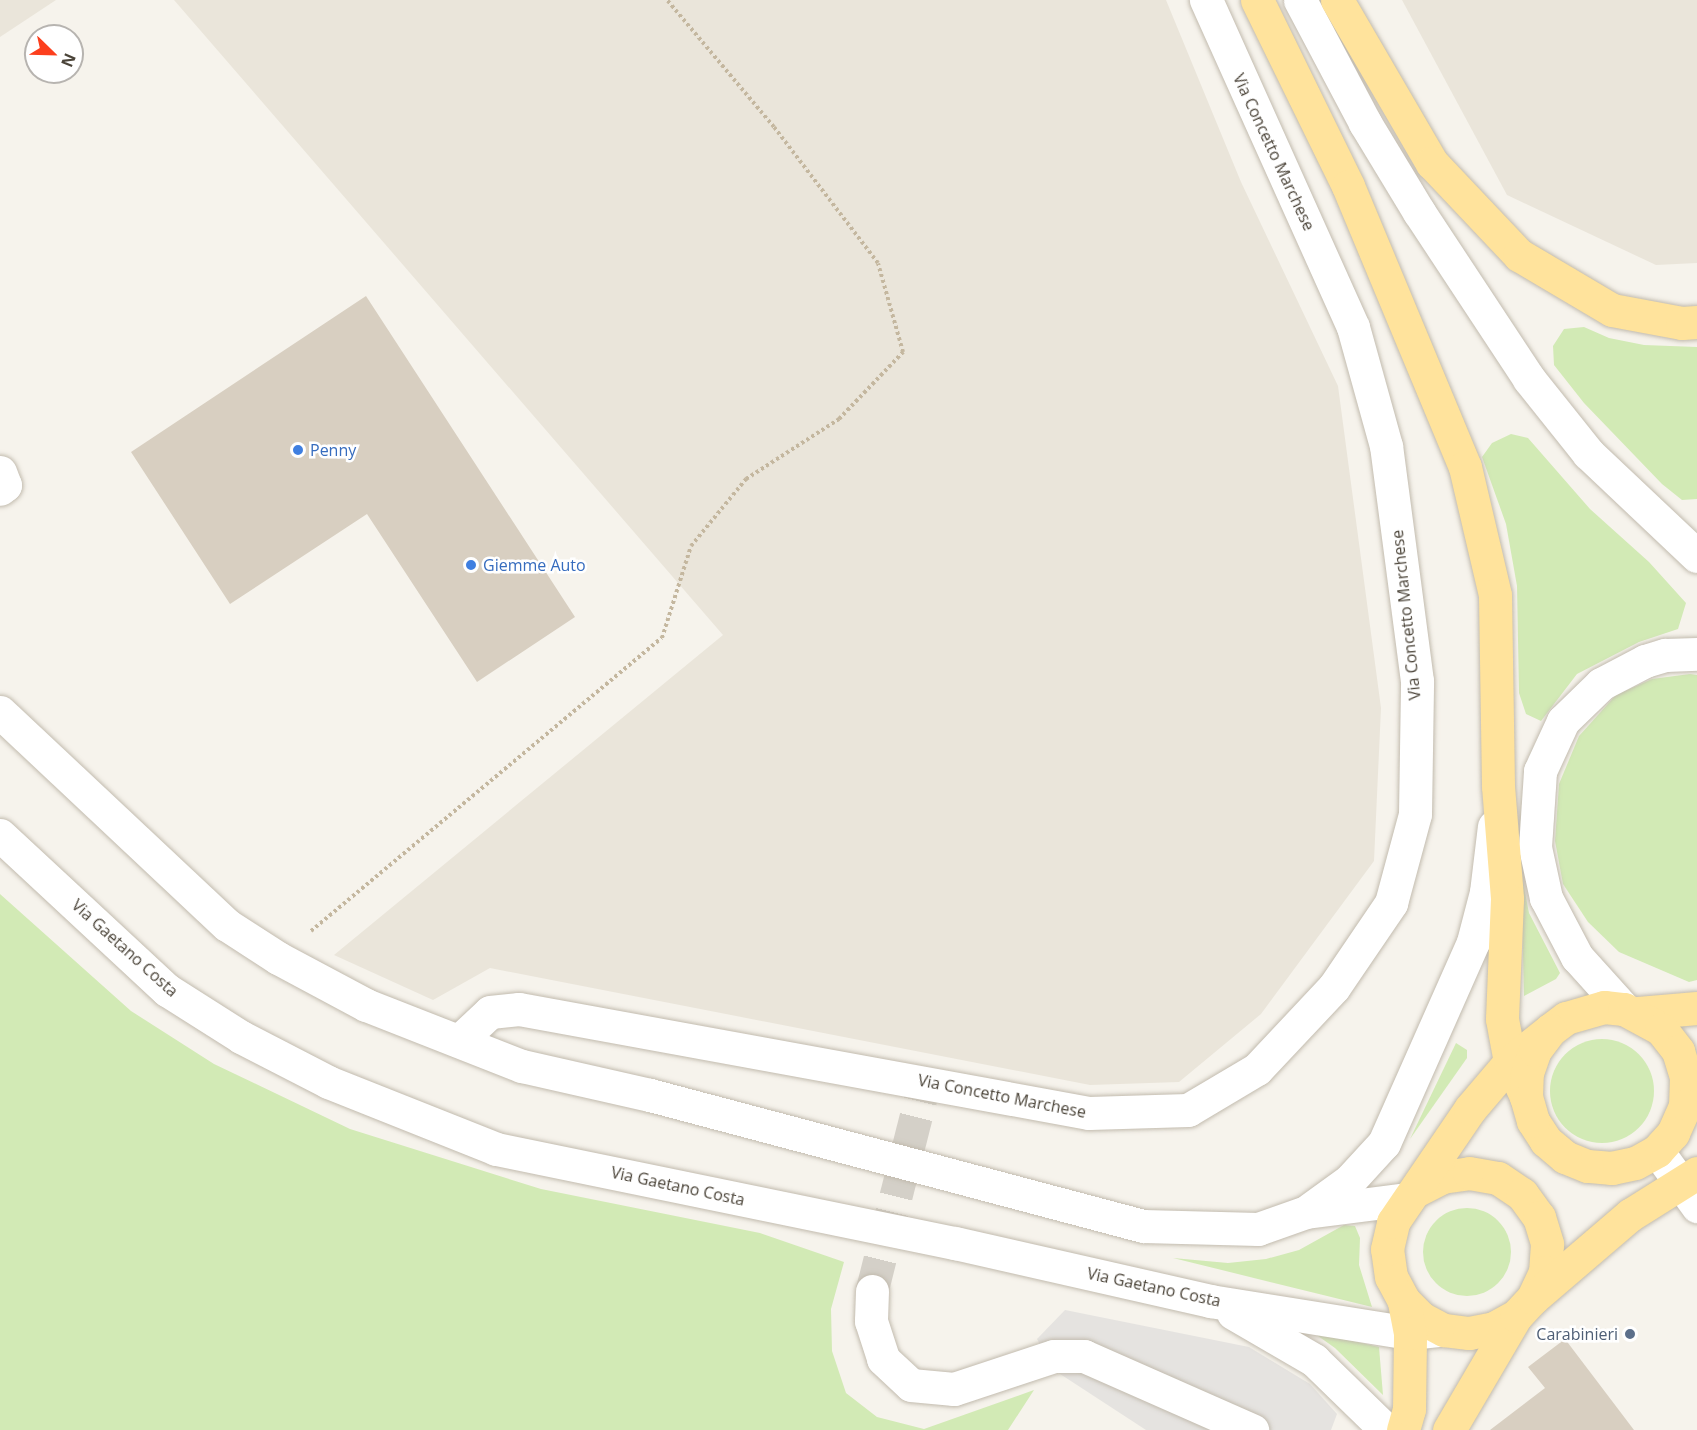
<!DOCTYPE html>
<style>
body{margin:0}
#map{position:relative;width:1697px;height:1430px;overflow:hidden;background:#f6f3ec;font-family:"Open Sans",sans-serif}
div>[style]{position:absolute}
.residential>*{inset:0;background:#eae5da}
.green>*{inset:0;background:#d2eab5}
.round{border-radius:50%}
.parking>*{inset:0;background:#e5e3e0}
.building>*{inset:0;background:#d8cfc1}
.minor-tunnel>*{height:33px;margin-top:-16.5px;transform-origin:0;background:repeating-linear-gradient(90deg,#d4d0c8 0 33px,transparent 0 49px)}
.path>*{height:4px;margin-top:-2px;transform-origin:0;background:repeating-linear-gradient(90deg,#c4b79f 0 3px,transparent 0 6px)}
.roads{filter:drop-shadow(0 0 2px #c2bbae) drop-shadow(0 0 2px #c2bbae)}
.minor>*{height:33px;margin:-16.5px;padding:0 16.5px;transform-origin:16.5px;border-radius:16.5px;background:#fff}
.major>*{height:33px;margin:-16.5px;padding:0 16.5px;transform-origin:16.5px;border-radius:16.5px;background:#ffe39c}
.dots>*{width:16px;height:16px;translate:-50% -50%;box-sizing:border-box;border:3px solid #fff;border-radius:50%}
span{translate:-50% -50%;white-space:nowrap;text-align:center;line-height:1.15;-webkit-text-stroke:5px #fff;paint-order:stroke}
.street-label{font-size:16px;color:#4b4439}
.shop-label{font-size:16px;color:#366cbe}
.left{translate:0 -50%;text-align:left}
.service-label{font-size:16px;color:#4e5e75}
.right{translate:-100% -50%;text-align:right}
.north{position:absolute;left:24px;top:24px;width:60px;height:60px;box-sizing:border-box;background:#fff;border:2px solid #b7b4b0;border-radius:50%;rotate:113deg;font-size:16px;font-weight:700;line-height:24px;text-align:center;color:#4b4439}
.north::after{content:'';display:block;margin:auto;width:21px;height:27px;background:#fc3f1d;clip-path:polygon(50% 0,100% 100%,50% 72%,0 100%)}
</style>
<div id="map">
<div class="residential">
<div style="clip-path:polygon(0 0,56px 0,0 37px)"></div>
<div style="clip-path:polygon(174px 0,1166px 0,1241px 182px,1338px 386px,1381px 708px,1374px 861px,1261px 1014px,1179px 1082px,1090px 1085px,490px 968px,433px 1000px,334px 955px,723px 635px)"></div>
<div style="clip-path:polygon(1402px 0,1697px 0,1697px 263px,1656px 265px,1507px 195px)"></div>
</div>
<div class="green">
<div style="clip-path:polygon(1584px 327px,1609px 338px,1644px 345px,1697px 347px,1697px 499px,1682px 500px,1662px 484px,1584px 403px,1554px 365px,1553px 346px,1564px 329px)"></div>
<div style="clip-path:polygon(1511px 434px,1528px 438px,1590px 509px,1649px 562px,1686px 603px,1678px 629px,1639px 642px,1577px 674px,1541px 721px,1526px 714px,1519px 693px,1517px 586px,1506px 524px,1482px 457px,1492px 443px)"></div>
<div style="clip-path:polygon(1690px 674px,1697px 675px,1697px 980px,1689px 982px,1619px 952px,1588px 922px,1563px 884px,1555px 841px,1559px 784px,1579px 736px,1616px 695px,1652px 679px)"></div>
<div style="clip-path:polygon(1521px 872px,1529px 913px,1560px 973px,1556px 979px,1524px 996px)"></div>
<div style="clip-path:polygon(0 894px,131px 1011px,214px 1064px,350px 1129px,541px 1189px,760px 1233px,844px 1262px,831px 1309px,832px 1351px,846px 1393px,877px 1417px,924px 1429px,1034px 1390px,1008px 1430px,0 1430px)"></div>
<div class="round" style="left:1550px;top:1039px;width:104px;height:104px"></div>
<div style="clip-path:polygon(1456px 1043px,1467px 1050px,1467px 1058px,1410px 1139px)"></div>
<div class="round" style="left:1423px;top:1208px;width:88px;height:88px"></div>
<div style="clip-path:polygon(1344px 1225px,1355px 1226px,1360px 1238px,1359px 1265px,1372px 1307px,1173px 1258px,1228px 1263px,1266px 1259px,1299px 1250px)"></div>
<div style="clip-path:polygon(1311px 1331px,1379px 1347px,1383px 1395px,1335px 1348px)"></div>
</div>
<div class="parking">
<div style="clip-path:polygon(1065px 1310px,1249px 1347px,1310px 1384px,1337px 1414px,1331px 1430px,1146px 1430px,1054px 1370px,1037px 1339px)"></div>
</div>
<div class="building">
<div style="clip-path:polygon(366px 296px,575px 617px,477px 682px,367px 514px,230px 604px,131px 452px)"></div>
<div style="clip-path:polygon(1565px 1339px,1634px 1430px,1490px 1430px,1545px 1388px,1528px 1367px)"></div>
</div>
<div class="minor-tunnel">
<div style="left:872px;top:1291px;width:217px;rotate:-75.8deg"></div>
</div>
<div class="path">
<div style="left:311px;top:931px;width:457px;rotate:-39.9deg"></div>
<div style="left:662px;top:638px;width:96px;rotate:-72.5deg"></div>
<div style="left:691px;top:546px;width:87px;rotate:-50.6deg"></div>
<div style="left:746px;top:479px;width:111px;rotate:-32.8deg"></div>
<div style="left:839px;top:419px;width:93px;rotate:-46.3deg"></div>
<div style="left:903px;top:352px;width:92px;rotate:-105.7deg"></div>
<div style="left:878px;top:263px;width:171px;rotate:-127.4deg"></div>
<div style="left:774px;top:127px;width:166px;rotate:-130.1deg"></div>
</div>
<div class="roads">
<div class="minor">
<div style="left:1300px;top:0;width:139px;rotate:62.1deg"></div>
<div style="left:1365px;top:123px;width:104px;rotate:58.8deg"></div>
<div style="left:1419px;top:212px;width:200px;rotate:56.6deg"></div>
<div style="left:1529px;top:379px;width:95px;rotate:51.4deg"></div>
<div style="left:1588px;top:453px;width:150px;rotate:43.4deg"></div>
<div style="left:0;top:472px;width:14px;rotate:69deg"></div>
<div style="left:5px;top:485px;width:6px;rotate:141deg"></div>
<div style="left:0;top:712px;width:311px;rotate:43.2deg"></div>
<div style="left:227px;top:925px;width:61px;rotate:32.9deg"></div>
<div style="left:278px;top:958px;width:100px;rotate:28.1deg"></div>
<div style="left:366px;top:1005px;width:168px;rotate:21.4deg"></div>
<div style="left:522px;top:1066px;width:131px;rotate:12.8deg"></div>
<div style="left:650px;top:1095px;width:510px;rotate:14.88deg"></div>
<div style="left:1143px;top:1226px;width:115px;rotate:1.5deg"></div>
<div style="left:1258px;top:1229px;width:51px;rotate:-19.5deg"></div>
<div style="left:1306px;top:1212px;width:103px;rotate:-7.3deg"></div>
<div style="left:0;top:835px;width:228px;rotate:42.9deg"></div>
<div style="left:167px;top:990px;width:88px;rotate:32.4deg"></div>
<div style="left:241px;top:1037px;width:98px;rotate:27.3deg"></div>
<div style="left:328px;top:1082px;width:181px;rotate:21.7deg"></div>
<div style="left:496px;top:1149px;width:469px;rotate:11.6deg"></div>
<div style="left:955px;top:1243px;width:262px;rotate:12.8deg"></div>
<div style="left:1210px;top:1301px;width:203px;rotate:9.1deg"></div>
<div style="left:1410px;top:1333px;width:28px;rotate:-6deg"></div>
<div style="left:1624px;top:1009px;width:70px;rotate:-132.1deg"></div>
<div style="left:1577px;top:957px;width:67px;rotate:-117.7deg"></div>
<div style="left:1546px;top:898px;width:52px;rotate:-102.2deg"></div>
<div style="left:1535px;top:847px;width:76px;rotate:-86.2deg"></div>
<div style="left:1540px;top:771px;width:55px;rotate:-65.3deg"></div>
<div style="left:1563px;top:721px;width:53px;rotate:-44.2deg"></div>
<div style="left:1601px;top:684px;width:50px;rotate:-27.6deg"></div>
<div style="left:1645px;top:661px;width:21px;rotate:-17deg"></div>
<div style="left:1665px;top:655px;width:32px;rotate:-2deg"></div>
<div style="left:459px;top:1041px;width:42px;rotate:-43.1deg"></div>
<div style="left:490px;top:1012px;width:29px;rotate:-6deg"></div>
<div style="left:519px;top:1009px;width:579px;rotate:10.34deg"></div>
<div style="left:1089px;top:1113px;width:99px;rotate:-1.7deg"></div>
<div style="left:1188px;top:1110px;width:80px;rotate:-30.7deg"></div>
<div style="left:1257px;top:1069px;width:112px;rotate:-46.8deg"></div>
<div style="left:1334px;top:987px;width:102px;rotate:-55.8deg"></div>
<div style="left:1391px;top:903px;width:92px;rotate:-74.9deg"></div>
<div style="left:1415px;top:814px;width:133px;rotate:-89.1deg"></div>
<div style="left:1417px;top:681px;width:237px;rotate:-97.5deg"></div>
<div style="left:1386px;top:446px;width:123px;rotate:-105.5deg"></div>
<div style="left:1353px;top:327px;width:359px;rotate:-114.2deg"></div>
<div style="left:1661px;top:1156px;width:62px;rotate:54.2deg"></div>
<div style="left:1310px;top:1209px;width:49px;rotate:-35.9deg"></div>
<div style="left:1350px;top:1180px;width:50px;rotate:-47.4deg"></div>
<div style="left:1384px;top:1143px;width:220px;rotate:-66.1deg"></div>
<div style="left:1473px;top:942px;width:52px;rotate:-75.4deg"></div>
<div style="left:1486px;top:892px;width:66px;rotate:-83.1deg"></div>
<div style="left:872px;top:1291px;width:30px;rotate:92deg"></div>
<div style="left:871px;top:1321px;width:40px;rotate:72deg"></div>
<div style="left:883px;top:1359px;width:38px;rotate:43deg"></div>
<div style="left:911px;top:1385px;width:43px;rotate:5.3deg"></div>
<div style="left:954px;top:1389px;width:105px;rotate:-18.3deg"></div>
<div style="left:1054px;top:1356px;width:30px"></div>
<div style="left:1084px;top:1356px;width:184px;rotate:23.8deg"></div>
<div style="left:1233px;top:1313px;width:94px;rotate:30.1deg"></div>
<div style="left:1314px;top:1360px;width:100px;rotate:44.2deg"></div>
</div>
<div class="major">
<div style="left:1257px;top:0;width:207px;rotate:63.9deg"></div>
<div style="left:1348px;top:186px;width:304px;rotate:67.4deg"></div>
<div style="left:1465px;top:467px;width:131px;rotate:76.8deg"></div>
<div style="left:1495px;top:595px;width:191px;rotate:89.1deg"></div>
<div style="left:1498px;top:786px;width:113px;rotate:85.4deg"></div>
<div style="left:1507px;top:899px;width:120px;rotate:92.4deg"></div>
<div style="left:1502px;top:1019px;width:44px;rotate:79.5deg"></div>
<div style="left:1510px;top:1062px;width:38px;rotate:65deg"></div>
<div style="left:1337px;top:0;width:189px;rotate:59.8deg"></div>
<div style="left:1432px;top:163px;width:127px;rotate:46.6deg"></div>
<div style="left:1519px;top:255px;width:108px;rotate:30.6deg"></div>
<div style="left:1612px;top:310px;width:71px;rotate:10.5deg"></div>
<div style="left:1682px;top:323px;width:15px;rotate:-4deg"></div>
<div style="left:1638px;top:1013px;width:59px;rotate:-4.8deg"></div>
<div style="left:1417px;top:1190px;width:28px;rotate:-27deg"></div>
<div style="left:1442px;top:1177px;width:27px;rotate:-8deg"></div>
<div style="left:1469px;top:1173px;width:29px;rotate:10deg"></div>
<div style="left:1498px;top:1178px;width:29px;rotate:34deg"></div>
<div style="left:1522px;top:1194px;width:29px;rotate:54deg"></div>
<div style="left:1539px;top:1217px;width:28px;rotate:73deg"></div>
<div style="left:1547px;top:1244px;width:28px;rotate:94deg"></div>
<div style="left:1545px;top:1272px;width:29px;rotate:115deg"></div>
<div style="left:1404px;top:1301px;width:24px;rotate:45deg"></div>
<div style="left:1421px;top:1318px;width:26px;rotate:28deg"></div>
<div style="left:1444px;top:1330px;width:25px;rotate:7deg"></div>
<div style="left:1469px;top:1333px;width:25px;rotate:-11deg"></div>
<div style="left:1494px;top:1328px;width:25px;rotate:-29deg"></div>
<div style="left:1403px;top:1430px;width:22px;rotate:-74deg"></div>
<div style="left:1409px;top:1409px;width:76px;rotate:-89.2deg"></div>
<div style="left:1410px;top:1333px;width:33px;rotate:-101deg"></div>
<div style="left:1404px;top:1301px;width:27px;rotate:-118deg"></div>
<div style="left:1391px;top:1277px;width:28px;rotate:-98deg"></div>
<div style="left:1387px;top:1249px;width:28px;rotate:-77deg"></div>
<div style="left:1393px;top:1222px;width:137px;rotate:-55.7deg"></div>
<div style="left:1470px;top:1109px;width:62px;rotate:-49.6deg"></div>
<div style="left:1510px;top:1062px;width:51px;rotate:-38.7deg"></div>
<div style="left:1550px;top:1030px;width:20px;rotate:-37deg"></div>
<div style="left:1566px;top:1018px;width:40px;rotate:-16deg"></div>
<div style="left:1604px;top:1007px;width:20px;rotate:6deg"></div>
<div style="left:1624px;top:1009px;width:42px;rotate:28.4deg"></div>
<div style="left:1661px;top:1029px;width:28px;rotate:52deg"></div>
<div style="left:1678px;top:1051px;width:28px;rotate:73deg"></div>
<div style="left:1686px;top:1078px;width:28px;rotate:92deg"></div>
<div style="left:1685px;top:1106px;width:30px;rotate:114deg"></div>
<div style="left:1673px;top:1133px;width:24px;rotate:132deg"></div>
<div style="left:1657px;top:1151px;width:25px;rotate:151deg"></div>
<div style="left:1635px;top:1163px;width:24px;rotate:168deg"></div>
<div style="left:1612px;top:1168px;width:25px;rotate:-175deg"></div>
<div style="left:1587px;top:1166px;width:24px;rotate:-158deg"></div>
<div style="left:1565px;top:1157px;width:25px;rotate:-140deg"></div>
<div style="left:1546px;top:1141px;width:24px;rotate:-123deg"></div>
<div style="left:1533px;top:1121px;width:25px;rotate:-106deg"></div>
<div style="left:1526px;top:1097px;width:24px;rotate:-88deg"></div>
<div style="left:1527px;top:1073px;width:24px;rotate:-71deg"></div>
<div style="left:1535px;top:1050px;width:25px;rotate:-53deg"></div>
<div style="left:1449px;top:1430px;width:132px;rotate:-59.6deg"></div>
<div style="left:1516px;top:1316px;width:25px;rotate:-47deg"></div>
<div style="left:1533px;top:1298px;width:128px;rotate:-40.6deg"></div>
<div style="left:1630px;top:1215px;width:79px;rotate:-32.1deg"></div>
</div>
</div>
<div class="dots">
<div style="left:298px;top:450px;background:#3f7fe0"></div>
<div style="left:471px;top:565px;background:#3f7fe0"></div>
<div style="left:1630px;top:1334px;background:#5c6f8a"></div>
</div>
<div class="street-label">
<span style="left:1274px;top:152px;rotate:65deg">Via Concetto Marchese</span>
<span style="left:1406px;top:615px;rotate:-96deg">Via Concetto Marchese</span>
<span style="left:125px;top:948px;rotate:42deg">Via Gaetano Costa</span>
<span style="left:1002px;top:1096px;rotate:11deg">Via Concetto Marchese</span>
<span style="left:678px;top:1186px;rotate:12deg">Via Gaetano Costa</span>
<span style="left:1154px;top:1287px;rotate:12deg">Via Gaetano Costa</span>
</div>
<div class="shop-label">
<span class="left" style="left:310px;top:450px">Penny</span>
<span class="left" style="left:483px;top:565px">Giemme Auto</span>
</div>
<div class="service-label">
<span class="right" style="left:1618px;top:1334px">Carabinieri</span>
</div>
<div class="north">N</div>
</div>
